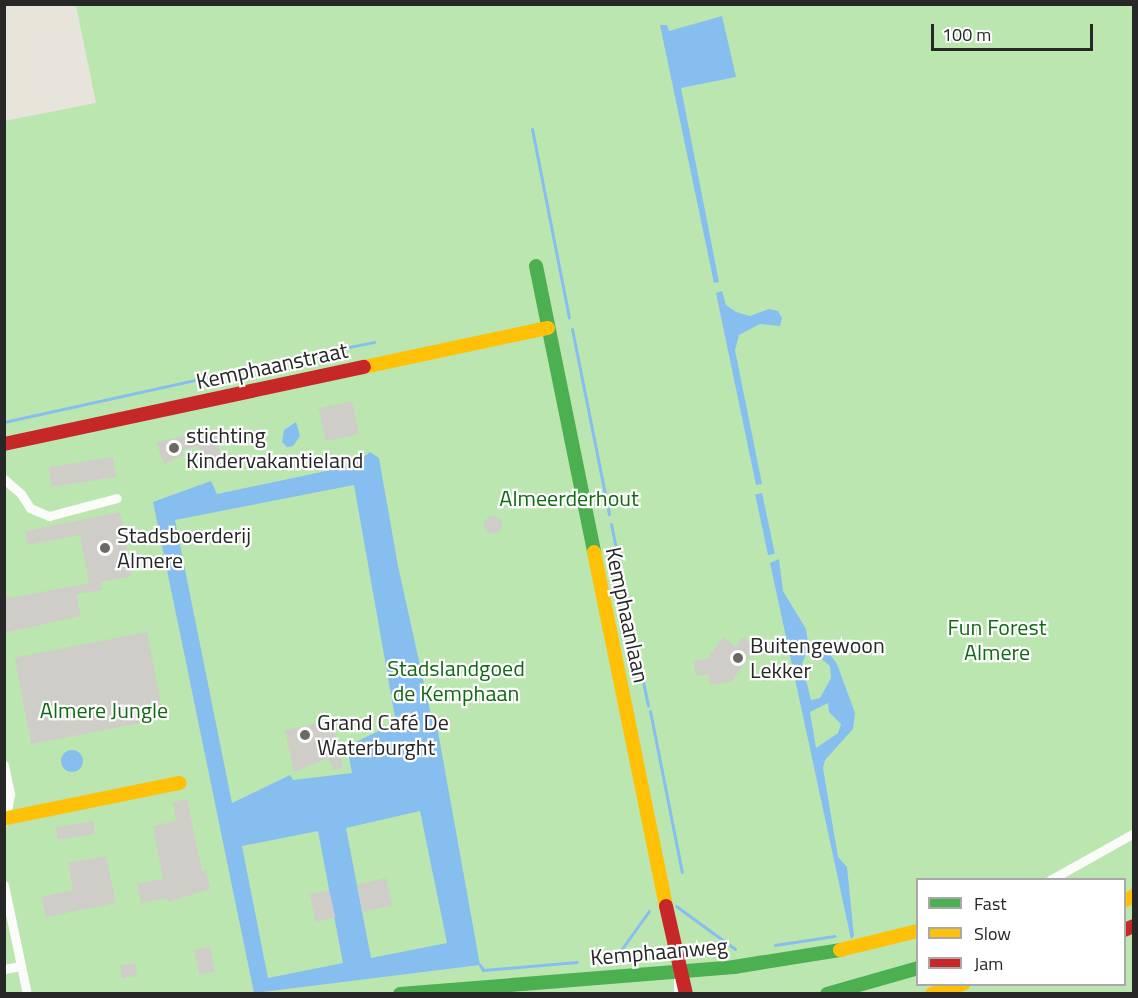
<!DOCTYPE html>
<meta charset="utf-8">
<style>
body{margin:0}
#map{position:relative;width:1138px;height:998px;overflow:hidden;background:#e7e4db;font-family:"Titillium Web",sans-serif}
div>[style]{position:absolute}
.green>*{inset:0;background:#bbe6b0}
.water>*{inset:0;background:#87bef0;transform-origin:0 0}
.round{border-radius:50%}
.stream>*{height:3px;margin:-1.5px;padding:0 1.5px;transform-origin:1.5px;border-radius:1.5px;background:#87bef0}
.building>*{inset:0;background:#cfcdc7;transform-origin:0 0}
.street>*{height:9px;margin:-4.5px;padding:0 4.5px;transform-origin:4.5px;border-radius:4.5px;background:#fbfbfa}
.fast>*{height:14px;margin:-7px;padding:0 7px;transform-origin:7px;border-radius:7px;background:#4caf50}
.slow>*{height:14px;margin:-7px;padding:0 7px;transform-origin:7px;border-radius:7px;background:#ffc107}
.jam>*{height:14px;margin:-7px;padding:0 7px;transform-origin:7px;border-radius:7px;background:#c62828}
.dots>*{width:16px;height:16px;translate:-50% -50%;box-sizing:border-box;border:3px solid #fff;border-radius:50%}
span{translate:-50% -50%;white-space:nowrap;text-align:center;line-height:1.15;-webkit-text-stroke:4.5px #fff;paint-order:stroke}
.street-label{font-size:22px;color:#272727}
.poi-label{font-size:22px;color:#272727}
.left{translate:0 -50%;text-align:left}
.park-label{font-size:22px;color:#126914}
.frame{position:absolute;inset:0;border:6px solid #272727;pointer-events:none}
.legend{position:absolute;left:916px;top:878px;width:210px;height:108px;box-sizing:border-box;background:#fff;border:2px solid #a9a9a9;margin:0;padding:8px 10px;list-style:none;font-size:18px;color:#272727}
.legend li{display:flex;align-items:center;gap:12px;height:30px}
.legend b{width:30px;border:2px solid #a9a9a9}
.scale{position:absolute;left:931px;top:24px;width:162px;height:27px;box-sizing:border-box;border:3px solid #272727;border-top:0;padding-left:8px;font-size:18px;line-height:21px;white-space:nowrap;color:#272727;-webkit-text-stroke:4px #fff;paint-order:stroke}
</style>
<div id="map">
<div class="green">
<div style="clip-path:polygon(evenodd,76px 5px,1133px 5px,1133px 993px,5px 993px,4px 121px,96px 103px,76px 5px,918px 880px,1124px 880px,1124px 984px,918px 984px,918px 880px)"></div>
</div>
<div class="water">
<div style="clip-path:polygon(722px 16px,736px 77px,681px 88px,719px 282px,714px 283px,660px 25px,667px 25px,669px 31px)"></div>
<div style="clip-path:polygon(722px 291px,726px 305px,736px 312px,750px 316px,769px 309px,778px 311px,782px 318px,780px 326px,760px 324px,739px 335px,735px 350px,762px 484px,756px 485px,716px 293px)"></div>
<div style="clip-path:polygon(296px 422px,300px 436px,293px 446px,287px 447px,282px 442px,284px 430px)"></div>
<div style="clip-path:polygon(evenodd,370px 452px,379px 458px,398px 566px,431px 715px,435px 715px,480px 965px,254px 993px,153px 502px,211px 481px,217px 494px,345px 467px,347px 462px,357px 462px,370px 452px,354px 485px,396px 723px,347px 746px,352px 773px,293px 780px,290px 775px,232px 803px,175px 520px,354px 485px,370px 452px,420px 811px,447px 943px,371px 958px,346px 828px,420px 811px,370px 452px,318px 831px,343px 963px,268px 978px,242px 846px,318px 831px)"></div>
<div style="left:762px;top:493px;width:62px;height:7px;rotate:78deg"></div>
<div style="clip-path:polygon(evenodd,779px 559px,783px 591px,806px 629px,808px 643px,826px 649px,837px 664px,855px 713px,853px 729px,825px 760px,823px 768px,838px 857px,847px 867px,854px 936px,851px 939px,770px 563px,779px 559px,813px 652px,830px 666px,831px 678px,820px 698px,811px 700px,802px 664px,805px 656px,813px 652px,779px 559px,828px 703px,829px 712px,841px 724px,838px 733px,816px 748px,810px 712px,828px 703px)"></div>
<div class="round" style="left:61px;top:750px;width:22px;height:22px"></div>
</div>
<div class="stream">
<div style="left:532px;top:129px;width:192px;rotate:78.9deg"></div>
<div style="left:572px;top:329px;width:189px;rotate:78.7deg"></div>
<div style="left:247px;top:368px;width:130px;rotate:-11.6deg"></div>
<div style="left:4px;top:422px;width:224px;rotate:-12.4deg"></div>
<div style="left:611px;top:524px;width:100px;rotate:78.5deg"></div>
<div style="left:634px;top:637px;width:70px;rotate:78.5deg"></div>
<div style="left:650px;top:711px;width:164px;rotate:78.8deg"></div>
<div style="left:676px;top:906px;width:73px;rotate:36.1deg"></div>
<div style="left:775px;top:945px;width:60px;rotate:-8.7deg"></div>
<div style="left:611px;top:964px;width:65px;rotate:-54.4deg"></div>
<div style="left:480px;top:965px;width:6px;rotate:59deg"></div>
<div style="left:483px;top:970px;width:94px;rotate:-4.9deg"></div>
</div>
<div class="building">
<div style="left:352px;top:401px;width:34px;height:34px;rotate:78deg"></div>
<div style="clip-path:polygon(217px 429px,221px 462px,216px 463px,214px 471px,198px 446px,182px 450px,183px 455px,165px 464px,160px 455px,157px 442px)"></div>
<div style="left:113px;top:457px;width:20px;height:65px;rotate:81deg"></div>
<div style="clip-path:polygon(120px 512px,132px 576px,101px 582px,102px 590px,76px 594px,81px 616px,4px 633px,4px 594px,11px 598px,89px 583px,80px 535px,28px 545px,25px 531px)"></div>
<div class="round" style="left:484px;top:516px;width:18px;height:18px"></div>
<div style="left:147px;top:632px;width:88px;height:135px;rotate:79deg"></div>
<div style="clip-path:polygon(723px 637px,736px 647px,742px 637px,756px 647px,732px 681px,710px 685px,708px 674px,696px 676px,693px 661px,707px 659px)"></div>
<div style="clip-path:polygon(333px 720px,343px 768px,334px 770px,328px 758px,294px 772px,285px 730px)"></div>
<div style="clip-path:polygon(187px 799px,202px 871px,206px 870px,210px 889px,168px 902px,167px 898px,141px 903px,137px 884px,163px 879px,153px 826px,176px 821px,173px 802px)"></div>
<div style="left:93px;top:821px;width:13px;height:38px;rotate:81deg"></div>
<div style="clip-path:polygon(106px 856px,116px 903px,46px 917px,41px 897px,73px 890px,68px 863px)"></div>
<div style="left:386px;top:878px;width:28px;height:30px;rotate:77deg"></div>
<div style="left:329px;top:890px;width:28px;height:20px;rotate:77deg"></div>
<div style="left:210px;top:947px;width:25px;height:16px;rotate:79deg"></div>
<div style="left:135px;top:963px;width:13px;height:15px;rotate:81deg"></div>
</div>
<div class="street">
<div style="left:4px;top:479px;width:23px;rotate:41deg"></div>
<div style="left:21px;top:494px;width:17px;rotate:57deg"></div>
<div style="left:30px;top:508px;width:21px;rotate:23deg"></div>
<div style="left:49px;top:516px;width:70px;rotate:-14.8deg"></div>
<div style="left:4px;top:765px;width:30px;rotate:78deg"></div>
<div style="left:10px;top:794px;width:27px;rotate:100deg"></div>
<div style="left:1050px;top:880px;width:96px;rotate:-29.2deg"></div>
<div style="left:4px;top:885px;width:111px;rotate:78.1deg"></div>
<div style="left:4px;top:969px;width:17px;rotate:-10deg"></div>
<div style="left:678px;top:994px;width:16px;rotate:-90deg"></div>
</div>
<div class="fast">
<div style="left:536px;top:266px;width:292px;rotate:78.5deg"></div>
<div style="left:400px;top:994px;width:335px;rotate:-4.6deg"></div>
<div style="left:734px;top:967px;width:107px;rotate:-9.1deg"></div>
<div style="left:827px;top:994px;width:95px;rotate:-15.9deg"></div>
</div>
<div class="slow">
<div style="left:364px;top:367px;width:188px;rotate:-12deg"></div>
<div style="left:594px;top:552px;width:361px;rotate:78.5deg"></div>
<div style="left:7px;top:818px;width:176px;rotate:-11.5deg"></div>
<div style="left:1124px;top:901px;width:11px;rotate:-27deg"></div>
<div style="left:840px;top:950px;width:80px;rotate:-13.7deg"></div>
<div style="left:932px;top:994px;width:33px;rotate:-18deg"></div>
</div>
<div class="jam">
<div style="left:4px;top:444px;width:368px;rotate:-12.1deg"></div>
<div style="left:666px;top:906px;width:90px;rotate:77.2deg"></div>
<div style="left:1124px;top:930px;width:11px;rotate:-22deg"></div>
</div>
<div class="dots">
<div style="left:174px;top:448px;background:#6a6966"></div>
<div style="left:105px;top:548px;background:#6a6966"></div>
<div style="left:738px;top:658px;background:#6a6966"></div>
<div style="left:305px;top:735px;background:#6a6966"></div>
</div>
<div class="street-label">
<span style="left:272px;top:366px;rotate:-12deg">Kemphaanstraat</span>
<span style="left:627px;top:615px;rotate:78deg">Kemphaanlaan</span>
<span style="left:659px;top:952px;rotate:-5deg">Kemphaanweg</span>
</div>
<div class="poi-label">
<span class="left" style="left:186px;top:448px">stichting<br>Kindervakantieland</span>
<span class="left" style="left:117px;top:548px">Stadsboerderij<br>Almere</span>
<span class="left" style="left:750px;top:658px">Buitengewoon<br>Lekker</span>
<span class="left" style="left:317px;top:735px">Grand Café De<br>Waterburght</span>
</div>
<div class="park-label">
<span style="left:569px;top:499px">Almeerderhout</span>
<span style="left:997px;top:640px">Fun Forest<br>Almere</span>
<span style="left:456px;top:681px">Stadslandgoed<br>de Kemphaan</span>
<span style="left:104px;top:711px">Almere Jungle</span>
</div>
<div class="frame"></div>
<ul class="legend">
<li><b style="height:8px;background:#4caf50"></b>Fast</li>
<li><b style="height:8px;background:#ffc107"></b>Slow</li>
<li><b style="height:8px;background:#c62828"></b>Jam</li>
</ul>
<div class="scale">100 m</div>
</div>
